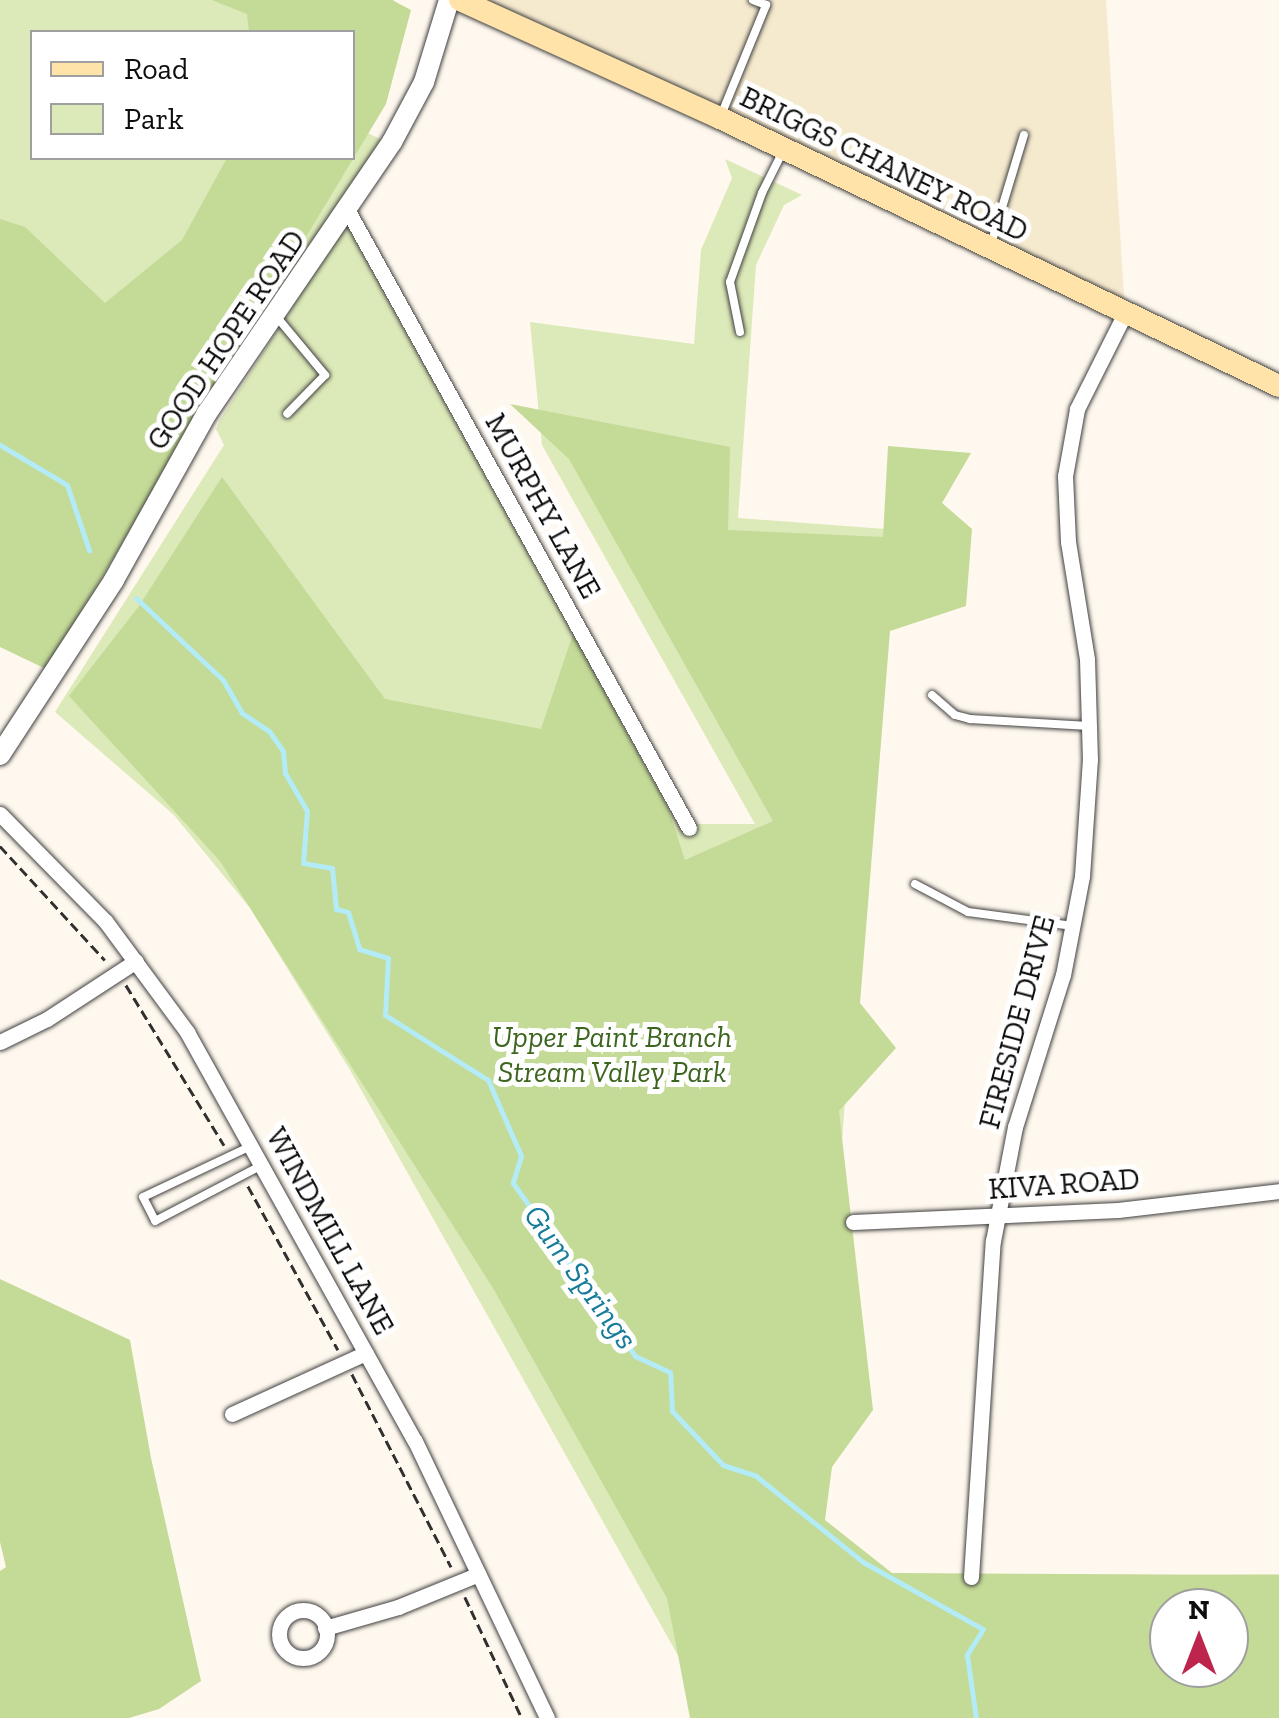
<!DOCTYPE html>
<style>
body{margin:0}
#map{position:relative;width:1279px;height:1718px;overflow:hidden;background:#fff8ee;font-family:"Zilla Slab",serif}
div>[style]{position:absolute}
.farmland>*{inset:0;background:#f5e9ce}
.green>*{inset:0;background:#dce9b8}
.forest>*{inset:0;background:#c4da97}
.stream>*{height:5px;margin:-2.5px;padding:0 2.5px;transform-origin:2.5px;border-radius:2.5px;background:#b3ebf6}
.path>*{height:2.5px;margin-top:-1.25px;transform-origin:0;background:repeating-linear-gradient(90deg,#303030 0 10px,transparent 0 15px)}
.roads{filter:drop-shadow(0 0 2px #414141) drop-shadow(0 0 2px #414141)}
.service>*{height:8px;margin:-4px;padding:0 4px;transform-origin:4px;border-radius:4px;background:#fff}
.minor>*{height:15px;margin:-7.5px;padding:0 7.5px;transform-origin:7.5px;border-radius:7.5px;background:#fff}
.minor>.ring{margin:-7.5px;padding:0;box-sizing:content-box;background:none;border:15px solid #fff;border-radius:50%}
.tertiary>*{height:20px;margin:-10px;padding:0 10px;transform-origin:10px;border-radius:10px;background:#fff}
.secondary>*{height:22px;margin:-11px;padding:0 11px;transform-origin:11px;border-radius:11px;background:#ffe3a9}
span{translate:-50% -50%;white-space:nowrap;text-align:center;line-height:1.15;-webkit-text-stroke:10px #fff;paint-order:stroke}
.street-label{font-size:30px;color:#0e0e0e}
.park-label{font-size:30px;color:#3c651e;font-style:italic}
.water-label{font-size:32px;color:#177b99;font-style:italic}
.legend{position:absolute;left:30px;top:30px;width:325px;height:130px;box-sizing:border-box;background:#fff;border:2px solid #9f9f9f;margin:0;padding:12px 18px;list-style:none;font-size:30px;color:#0e0e0e}
.legend li{display:flex;align-items:center;gap:20px;height:50px}
.legend b{width:50px;border:2px solid #9f9f9f}
.north{position:absolute;left:1149px;top:1588px;width:100px;height:100px;box-sizing:border-box;background:#fff;border:2px solid #9f9f9f;border-radius:50%;rotate:0deg;font-size:28px;font-weight:700;line-height:40px;text-align:center;color:#0e0e0e}
.north::after{content:'';display:block;margin:auto;width:35px;height:45px;background:#be254d;clip-path:polygon(50% 0,100% 100%,50% 72%,0 100%)}
</style>
<div id="map">
<div class="farmland">
<div style="clip-path:polygon(460px 0,1106px 0,1125px 313px)"></div>
</div>
<div class="green">
<div style="clip-path:polygon(0 0,394px 0,399px 36px,32px 32px,32px 158px,352px 158px,353px 125px,385px 142px,63px 645px,0 608px)"></div>
<div style="clip-path:polygon(evenodd,725px 159px,802px 195px,784px 205px,756px 265px,738px 518px,885px 529px,812px 1570px,989px 1577px,1279px 1574px,1279px 1718px,713px 1718px,350px 1070px,250px 908px,174px 815px,55px 712px,224px 445px,216px 429px,220px 420px,346px 223px,678px 824px,755px 824px,542px 445px,530px 322px,694px 344px,701px 250px,732px 178px,725px 159px,1169px 1608px,1229px 1608px,1229px 1668px,1169px 1668px,1169px 1608px)"></div>
</div>
<div class="forest">
<div style="clip-path:polygon(212px 0,392px 0,411px 10px,386px 104px,46px 669px,0 647px,0 219px,25px 227px,105px 303px,182px 240px,227px 158px,352px 158px,352px 32px,249px 32px,247px 14px)"></div>
<div style="clip-path:polygon(evenodd,510px 404px,730px 447px,728px 530px,883px 537px,888px 446px,971px 453px,942px 503px,972px 529px,966px 606px,890px 631px,860px 1003px,896px 1048px,839px 1111px,873px 1410px,832px 1467px,825px 1520px,892px 1573px,1279px 1575px,1279px 1718px,690px 1718px,667px 1598px,493px 1288px,220px 861px,69px 696px,139px 606px,222px 477px,385px 699px,541px 729px,573px 634px,668px 808px,685px 860px,773px 821px,569px 459px,510px 404px,1169px 1608px,1229px 1608px,1229px 1668px,1169px 1668px,1169px 1608px)"></div>
<div style="clip-path:polygon(0 1279px,130px 1340px,151px 1458px,201px 1681px,159px 1709px,129px 1718px,0 1718px,0 1571px,6px 1567px,0 1542px)"></div>
</div>
<div class="stream">
<div style="left:0;top:445px;width:78px;rotate:30.8deg"></div>
<div style="left:67px;top:485px;width:69px;rotate:71.3deg"></div>
<div style="left:136px;top:598px;width:120px;rotate:43.3deg"></div>
<div style="left:223px;top:680px;width:38px;rotate:60deg"></div>
<div style="left:242px;top:713px;width:32px;rotate:34deg"></div>
<div style="left:269px;top:731px;width:24px;rotate:55deg"></div>
<div style="left:283px;top:751px;width:22px;rotate:85deg"></div>
<div style="left:285px;top:773px;width:44px;rotate:59.9deg"></div>
<div style="left:307px;top:811px;width:52px;rotate:94.4deg"></div>
<div style="left:303px;top:863px;width:29px;rotate:10deg"></div>
<div style="left:332px;top:868px;width:41px;rotate:84.4deg"></div>
<div style="left:336px;top:909px;width:12px;rotate:14deg"></div>
<div style="left:348px;top:912px;width:39px;rotate:73deg"></div>
<div style="left:359px;top:949px;width:30px;rotate:17deg"></div>
<div style="left:388px;top:958px;width:57px;rotate:93deg"></div>
<div style="left:385px;top:1015px;width:122px;rotate:32.3deg"></div>
<div style="left:488px;top:1080px;width:83px;rotate:66.5deg"></div>
<div style="left:521px;top:1156px;width:28px;rotate:107deg"></div>
<div style="left:513px;top:1183px;width:212px;rotate:54.8deg"></div>
<div style="left:635px;top:1356px;width:38px;rotate:25deg"></div>
<div style="left:670px;top:1372px;width:39px;rotate:87deg"></div>
<div style="left:672px;top:1411px;width:74px;rotate:46.6deg"></div>
<div style="left:723px;top:1465px;width:35px;rotate:18deg"></div>
<div style="left:756px;top:1476px;width:137px;rotate:38.8deg"></div>
<div style="left:863px;top:1562px;width:137px;rotate:29.2deg"></div>
<div style="left:983px;top:1629px;width:31px;rotate:122deg"></div>
<div style="left:967px;top:1655px;width:64px;rotate:81.9deg"></div>
</div>
<div class="path">
<div style="left:0;top:846px;width:155px;rotate:47.4deg"></div>
<div style="left:126px;top:985px;width:188px;rotate:58.5deg"></div>
<div style="left:248px;top:1186px;width:187px;rotate:61.2deg"></div>
<div style="left:352px;top:1374px;width:217px;rotate:62.8deg"></div>
<div style="left:465px;top:1597px;width:134px;rotate:64.8deg"></div>
</div>
<div class="roads">
<div class="service">
<div style="left:722px;top:113px;width:117px;rotate:-67.8deg"></div>
<div style="left:766px;top:5px;width:14px;rotate:-159deg"></div>
<div style="left:991px;top:244px;width:114px;rotate:-73.2deg"></div>
<div style="left:276px;top:316px;width:77px;rotate:50.3deg"></div>
<div style="left:325px;top:375px;width:54px;rotate:134.3deg"></div>
<div style="left:740px;top:332px;width:51px;rotate:-101.3deg"></div>
<div style="left:730px;top:282px;width:95px;rotate:-70.2deg"></div>
<div style="left:762px;top:193px;width:45px;rotate:-63.4deg"></div>
<div style="left:932px;top:695px;width:30px;rotate:41deg"></div>
<div style="left:955px;top:715px;width:16px;rotate:15deg"></div>
<div style="left:970px;top:719px;width:119px;rotate:3.4deg"></div>
<div style="left:915px;top:884px;width:60px;rotate:27.8deg"></div>
<div style="left:968px;top:912px;width:106px;rotate:7.6deg"></div>
<div style="left:251px;top:1146px;width:119px;rotate:154.7deg"></div>
<div style="left:143px;top:1197px;width:27px;rotate:63deg"></div>
<div style="left:155px;top:1221px;width:121px;rotate:-27.6deg"></div>
</div>
<div class="minor">
<div style="left:348px;top:211px;width:705px;rotate:61.07deg"></div>
<div style="left:0;top:814px;width:151px;rotate:45.5deg"></div>
<div style="left:106px;top:922px;width:137px;rotate:53.6deg"></div>
<div style="left:187px;top:1032px;width:468px;rotate:60.9deg"></div>
<div style="left:415px;top:1441px;width:307px;rotate:64.5deg"></div>
<div style="left:0;top:1042px;width:52px;rotate:-26.1deg"></div>
<div style="left:47px;top:1019px;width:106px;rotate:-33.1deg"></div>
<div style="left:853px;top:1222px;width:265px;rotate:-2.6deg"></div>
<div style="left:1118px;top:1210px;width:162px;rotate:-6.7deg"></div>
<div style="left:232px;top:1414px;width:147px;rotate:-24.5deg"></div>
<div style="left:971px;top:1577px;width:337px;rotate:-86.3deg"></div>
<div style="left:993px;top:1241px;width:116px;rotate:-79.1deg"></div>
<div style="left:1015px;top:1127px;width:159px;rotate:-72.5deg"></div>
<div style="left:1063px;top:975px;width:101px;rotate:-79.1deg"></div>
<div style="left:1082px;top:876px;width:116px;rotate:-86.1deg"></div>
<div style="left:1090px;top:760px;width:101px;rotate:-91.7deg"></div>
<div style="left:1087px;top:659px;width:119px;rotate:-99.2deg"></div>
<div style="left:1068px;top:542px;width:66px;rotate:-92.6deg"></div>
<div style="left:1065px;top:476px;width:68px;rotate:-79.8deg"></div>
<div style="left:1077px;top:409px;width:107px;rotate:-63.4deg"></div>
<div class="ring" style="left:279px;top:1610px;width:33px;height:33px"></div>
<div style="left:325px;top:1628px;width:76px;rotate:-16deg"></div>
<div style="left:398px;top:1607px;width:87px;rotate:-22.2deg"></div>
</div>
<div class="tertiary">
<div style="left:0;top:755px;width:209px;rotate:-56.9deg"></div>
<div style="left:114px;top:580px;width:191px;rotate:-60.9deg"></div>
<div style="left:207px;top:413px;width:328px;rotate:-55.7deg"></div>
<div style="left:392px;top:142px;width:68px;rotate:-61.9deg"></div>
<div style="left:424px;top:82px;width:86px;rotate:-73deg"></div>
</div>
<div class="secondary">
<div style="left:460px;top:0;width:286px;rotate:24.4deg"></div>
<div style="left:720px;top:118px;width:620px;rotate:25.61deg"></div>
</div>
</div>
<div class="street-label">
<span style="left:884px;top:164px;rotate:26deg">BRIGGS CHANEY ROAD</span>
<span style="left:226px;top:340px;rotate:-56deg">GOOD HOPE ROAD</span>
<span style="left:543px;top:506px;rotate:61deg">MURPHY LANE</span>
<span style="left:1017px;top:1022px;rotate:-75deg">FIRESIDE DRIVE</span>
<span style="left:1064px;top:1184px;rotate:-4deg">KIVA ROAD</span>
<span style="left:330px;top:1231px;rotate:61deg">WINDMILL LANE</span>
</div>
<div class="park-label">
<span style="left:612px;top:1054px">Upper Paint Branch<br>Stream Valley Park</span>
</div>
<div class="water-label">
<span style="left:581px;top:1277px;rotate:54deg">Gum Springs</span>
</div>
<ul class="legend">
<li><b style="height:12px;background:#ffe3a9"></b>Road</li>
<li><b style="height:28px;background:#dce9b8"></b>Park</li>
</ul>
<div class="north">N</div>
</div>
